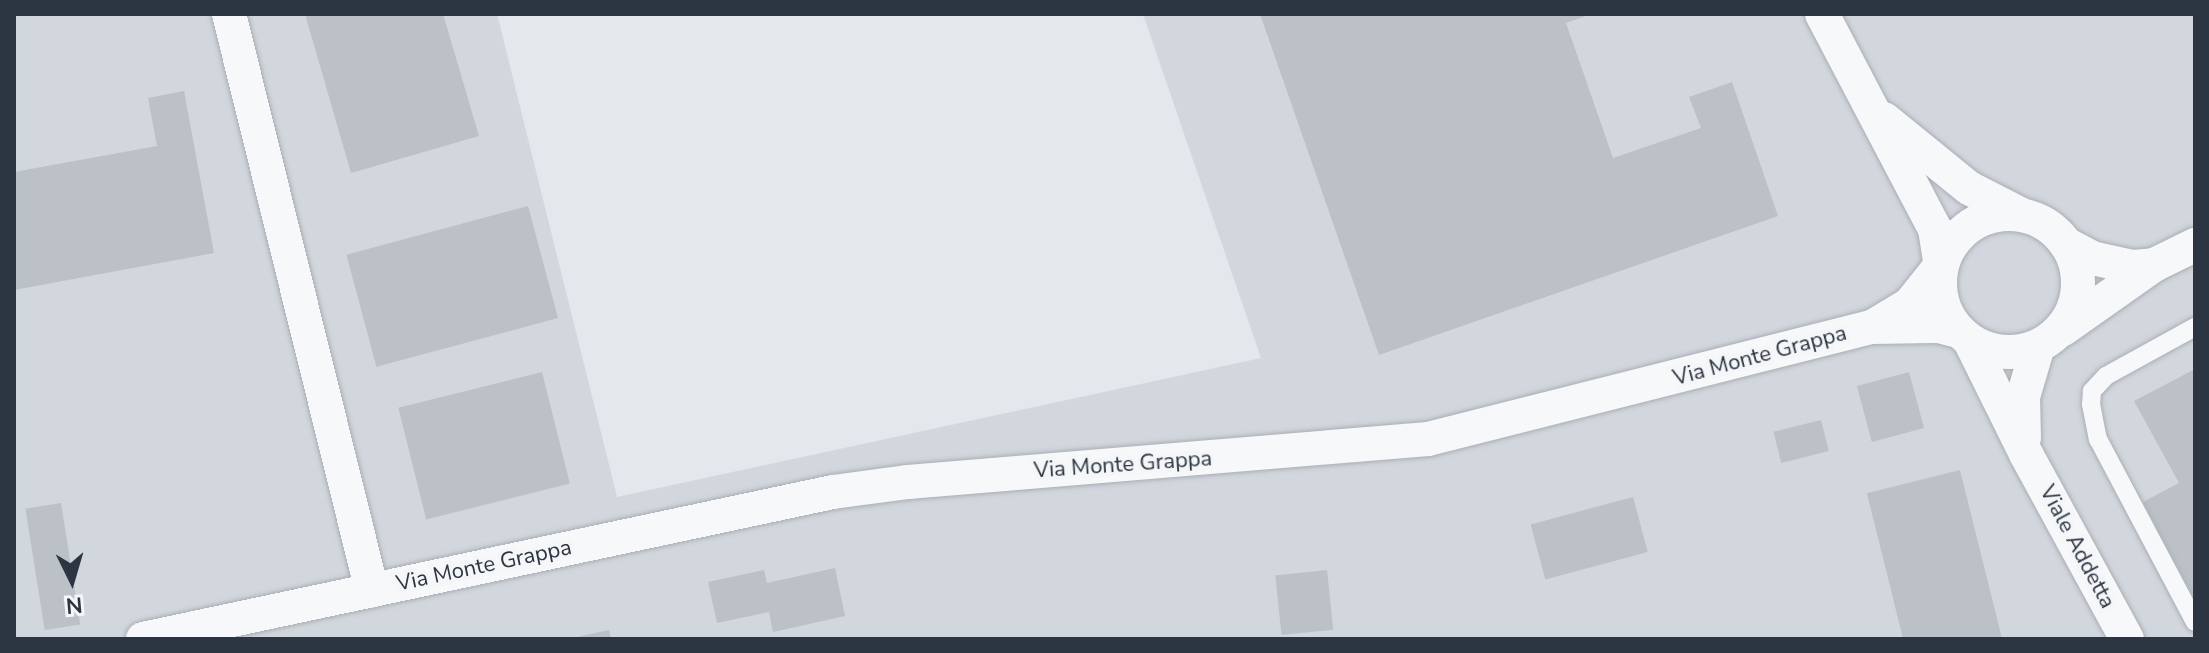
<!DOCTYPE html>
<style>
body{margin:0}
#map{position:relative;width:2209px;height:653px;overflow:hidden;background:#e4e7eb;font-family:"Nunito Sans",sans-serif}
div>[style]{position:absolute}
.built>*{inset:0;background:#d2d6dd}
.building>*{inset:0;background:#bbc1c7;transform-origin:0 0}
.roads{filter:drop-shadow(0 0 2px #a9aeb5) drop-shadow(0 0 2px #a9aeb5)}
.service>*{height:18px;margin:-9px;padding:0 9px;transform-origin:9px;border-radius:9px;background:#f7f8f9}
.minor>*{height:34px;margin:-17px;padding:0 17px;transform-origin:17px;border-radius:17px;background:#f7f8f9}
.minor>.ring{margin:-17px;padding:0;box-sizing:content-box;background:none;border:34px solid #f7f8f9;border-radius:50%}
span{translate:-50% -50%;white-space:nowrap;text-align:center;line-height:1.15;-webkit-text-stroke:8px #f4f6f8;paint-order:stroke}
.street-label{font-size:22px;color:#2c3642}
.frame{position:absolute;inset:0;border:16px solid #2c3642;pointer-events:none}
.north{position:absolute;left:32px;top:541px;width:80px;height:80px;-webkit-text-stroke:6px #f4f6f8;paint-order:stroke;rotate:175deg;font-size:22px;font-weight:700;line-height:32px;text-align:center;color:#2c3642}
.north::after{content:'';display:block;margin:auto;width:28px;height:36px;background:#2c3642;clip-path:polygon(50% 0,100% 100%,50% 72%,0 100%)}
</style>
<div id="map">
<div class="built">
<div style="clip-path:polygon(14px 14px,497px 14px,617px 497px,1261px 358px,1143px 14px,2195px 14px,2195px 639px,14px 639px)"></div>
</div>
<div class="building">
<div style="clip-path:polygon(305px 14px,443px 14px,479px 136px,351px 173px)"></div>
<div style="clip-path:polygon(1260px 14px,1591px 14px,1566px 23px,1613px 158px,1701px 128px,1689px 97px,1732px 82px,1778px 216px,1379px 355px)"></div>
<div style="clip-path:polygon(184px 91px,214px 253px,14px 290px,14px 172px,157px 146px,148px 98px)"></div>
<div style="left:528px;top:206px;width:116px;height:188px;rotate:75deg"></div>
<div style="clip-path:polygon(2195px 369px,2195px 600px,2143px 502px,2179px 483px,2134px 401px)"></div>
<div style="left:542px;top:372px;width:115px;height:148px;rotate:76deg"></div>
<div style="left:1909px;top:372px;width:58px;height:54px;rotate:75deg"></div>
<div style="left:1821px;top:420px;width:32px;height:49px;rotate:76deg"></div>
<div style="left:1960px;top:470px;width:174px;height:96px;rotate:76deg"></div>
<div style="left:1633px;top:497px;width:57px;height:106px;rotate:75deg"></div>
<div style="left:61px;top:503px;width:123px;height:36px;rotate:81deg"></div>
<div style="clip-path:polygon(835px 568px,845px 616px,773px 632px,769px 612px,717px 623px,708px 582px,764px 570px,767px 583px)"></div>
<div style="left:1327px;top:570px;width:60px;height:52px;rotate:84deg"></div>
<div style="clip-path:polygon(609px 630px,611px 639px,573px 639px,572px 638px)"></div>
</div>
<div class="roads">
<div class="service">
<div style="left:2195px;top:327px;width:102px;rotate:151.2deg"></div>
<div style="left:2106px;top:376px;width:21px;rotate:133deg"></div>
<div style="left:2092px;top:391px;width:13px;rotate:94deg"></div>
<div style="left:2091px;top:404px;width:36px;rotate:79deg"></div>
<div style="left:2098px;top:439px;width:207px;rotate:62.1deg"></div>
</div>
<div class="minor">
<div style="left:229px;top:14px;width:594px;rotate:76.08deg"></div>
<div style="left:1822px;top:14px;width:243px;rotate:62.3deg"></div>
<div style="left:1935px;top:229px;width:36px;rotate:81deg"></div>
<div style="left:1941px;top:265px;width:50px;rotate:128.5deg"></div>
<div style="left:1910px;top:304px;width:44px;rotate:148.8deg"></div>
<div style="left:1884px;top:119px;width:109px;rotate:39.1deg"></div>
<div style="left:1969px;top:188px;width:57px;rotate:27deg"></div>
<div class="ring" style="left:1940px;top:214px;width:104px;height:104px"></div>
<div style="left:2066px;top:244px;width:30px;rotate:28deg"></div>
<div style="left:2092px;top:258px;width:42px;rotate:12.4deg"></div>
<div style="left:2133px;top:267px;width:21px;rotate:-5deg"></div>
<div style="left:2063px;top:329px;width:111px;rotate:-35.1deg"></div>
<div style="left:2154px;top:265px;width:46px;rotate:-26deg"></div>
<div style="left:1970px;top:341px;width:126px;rotate:63.6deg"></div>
<div style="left:2026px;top:454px;width:211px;rotate:61.4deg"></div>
<div style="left:2024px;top:438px;width:41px;rotate:-91.4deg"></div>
<div style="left:2023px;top:397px;width:53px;rotate:-73.6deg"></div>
<div style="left:143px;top:639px;width:705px;rotate:-12.03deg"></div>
<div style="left:833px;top:492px;width:76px;rotate:-7.6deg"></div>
<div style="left:908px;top:482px;width:522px;rotate:-4.73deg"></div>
<div style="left:1428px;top:439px;width:457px;rotate:-14.2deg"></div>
<div style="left:1871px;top:327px;width:68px;rotate:-0.8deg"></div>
<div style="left:1939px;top:326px;width:20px;rotate:15deg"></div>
</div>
</div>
<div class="street-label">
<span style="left:1760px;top:356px;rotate:-15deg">Via Monte Grappa</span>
<span style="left:1123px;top:465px;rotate:-4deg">Via Monte Grappa</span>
<span style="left:2077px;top:547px;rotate:62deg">Viale Addetta</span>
<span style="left:484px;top:566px;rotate:-12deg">Via Monte Grappa</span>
</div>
<div class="frame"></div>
<div class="north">N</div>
</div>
